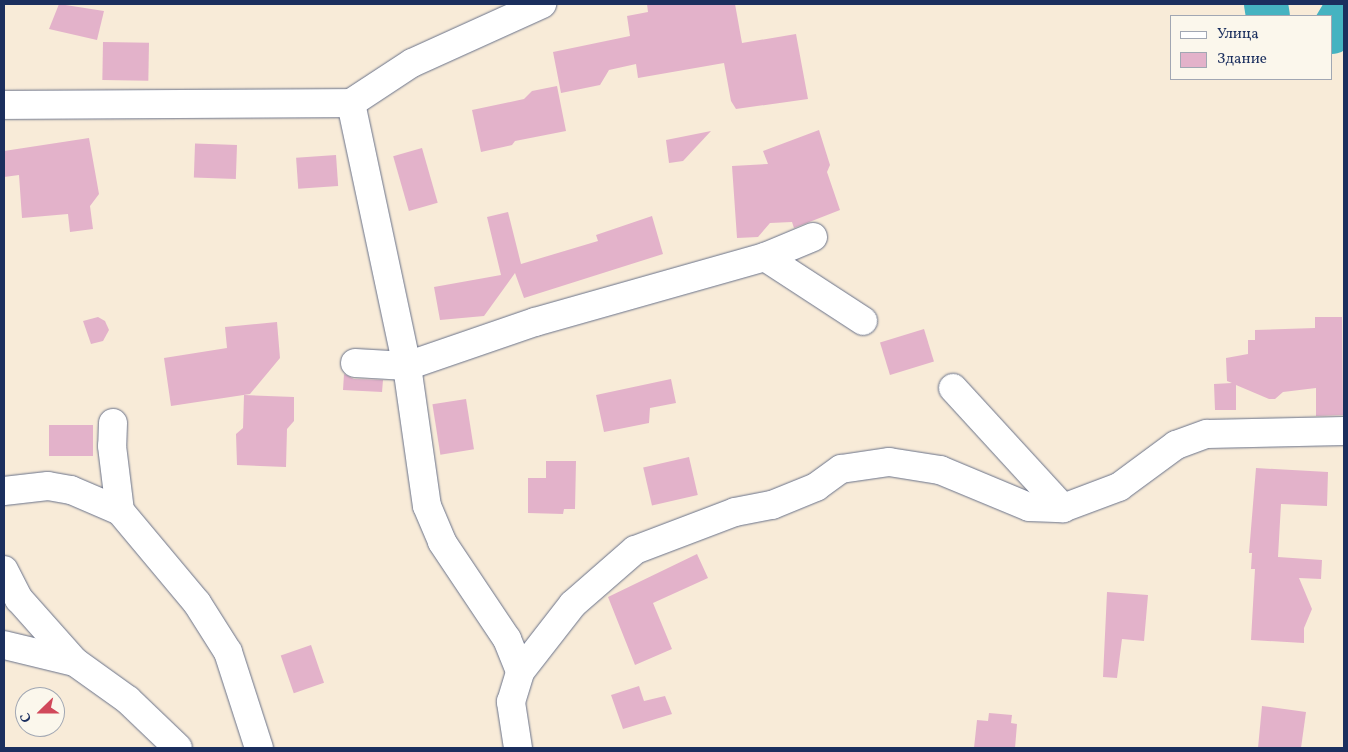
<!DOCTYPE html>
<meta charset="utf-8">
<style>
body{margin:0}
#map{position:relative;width:1348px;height:752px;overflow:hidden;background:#f8ebd8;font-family:Vollkorn,serif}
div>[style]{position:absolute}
.river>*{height:44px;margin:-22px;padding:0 22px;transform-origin:22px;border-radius:22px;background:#45b3c1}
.building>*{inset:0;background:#e3b2ca;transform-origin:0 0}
.roads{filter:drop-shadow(0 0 1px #687189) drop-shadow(0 0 1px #687189)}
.street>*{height:28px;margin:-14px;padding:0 14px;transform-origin:14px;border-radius:14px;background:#fff}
span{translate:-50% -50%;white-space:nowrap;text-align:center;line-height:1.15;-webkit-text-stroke:5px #fbf7ec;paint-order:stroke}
.frame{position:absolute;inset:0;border:5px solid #1b2f5e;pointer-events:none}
.legend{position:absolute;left:1170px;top:15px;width:162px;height:65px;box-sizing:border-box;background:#fbf7ec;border:1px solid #a1a7b3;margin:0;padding:6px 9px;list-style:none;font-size:15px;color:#1b2f5e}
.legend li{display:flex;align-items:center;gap:10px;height:25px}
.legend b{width:25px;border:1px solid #a1a7b3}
.north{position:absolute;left:15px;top:687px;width:50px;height:50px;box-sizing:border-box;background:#fbf7ec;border:1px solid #a1a7b3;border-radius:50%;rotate:248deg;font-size:14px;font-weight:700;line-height:20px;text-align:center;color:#1b2f5e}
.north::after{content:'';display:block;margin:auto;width:18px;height:22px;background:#d1495b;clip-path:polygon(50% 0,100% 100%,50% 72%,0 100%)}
</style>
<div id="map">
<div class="river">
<div style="left:1266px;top:4px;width:12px;rotate:81deg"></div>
<div style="left:1332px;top:32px;width:23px;rotate:-59deg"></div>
</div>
<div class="building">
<div style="clip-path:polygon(59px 4px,104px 11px,97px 40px,49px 29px)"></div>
<div style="clip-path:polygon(647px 4px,735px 4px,742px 43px,796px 34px,808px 99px,736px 109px,731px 101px,724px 63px,638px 78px,636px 64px,609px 70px,600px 85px,561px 93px,553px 52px,630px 36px,627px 16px,648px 12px)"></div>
<div style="left:103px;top:42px;width:46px;height:38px;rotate:1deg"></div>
<div style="clip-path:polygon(557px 86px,566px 131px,515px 141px,512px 145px,481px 152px,472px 110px,524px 99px,532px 91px)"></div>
<div style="clip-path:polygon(819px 130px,830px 165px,827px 172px,840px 210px,794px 228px,792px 222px,770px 223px,758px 237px,737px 238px,732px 166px,768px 164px,763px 151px)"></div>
<div style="clip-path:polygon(711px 131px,683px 161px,669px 163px,666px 140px)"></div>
<div style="clip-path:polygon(89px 138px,99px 194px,90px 206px,93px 229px,70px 232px,68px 214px,22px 218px,19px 175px,4px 177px,4px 151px)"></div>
<div style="left:237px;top:145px;width:34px;height:42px;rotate:92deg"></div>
<div style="left:422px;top:148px;width:57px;height:30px;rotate:74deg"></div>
<div style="left:336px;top:155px;width:31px;height:40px;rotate:86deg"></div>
<div style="clip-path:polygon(508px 212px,521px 264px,598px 241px,596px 235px,652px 216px,663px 254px,524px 298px,515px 273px,484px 316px,440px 320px,434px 287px,501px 275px,487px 217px)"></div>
<div style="clip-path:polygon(98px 317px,105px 321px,109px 330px,103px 341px,91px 344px,83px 321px)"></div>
<div style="clip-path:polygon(1315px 317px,1342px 317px,1343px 415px,1316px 416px,1316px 388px,1283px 392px,1275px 399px,1269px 399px,1236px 385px,1236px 410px,1215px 410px,1214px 384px,1232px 383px,1227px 381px,1226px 358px,1248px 354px,1248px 340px,1255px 340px,1255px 330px,1315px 328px)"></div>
<div style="clip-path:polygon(277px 322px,280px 358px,250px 394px,171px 406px,164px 358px,227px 348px,225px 327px)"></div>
<div style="left:924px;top:329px;width:34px;height:46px;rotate:73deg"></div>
<div style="clip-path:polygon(344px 374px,354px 379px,383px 380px,382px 392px,343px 390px)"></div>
<div style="clip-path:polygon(671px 379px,676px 403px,650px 408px,649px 423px,604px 432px,596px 395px)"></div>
<div style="clip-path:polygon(244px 395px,294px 397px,294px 421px,287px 429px,286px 467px,237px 465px,236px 434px,243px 428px)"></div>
<div style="left:466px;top:399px;width:51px;height:34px;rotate:81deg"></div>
<div style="left:49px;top:425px;width:44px;height:31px"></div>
<div style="left:689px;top:457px;width:39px;height:47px;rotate:77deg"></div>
<div style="clip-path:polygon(546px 461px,576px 461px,575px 509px,564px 509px,563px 514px,528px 513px,528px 478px,546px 478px)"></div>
<div style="clip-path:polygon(1256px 468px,1328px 472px,1327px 506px,1281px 504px,1278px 557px,1322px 560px,1321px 579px,1299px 578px,1312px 609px,1304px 628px,1304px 643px,1251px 640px,1255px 569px,1251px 569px,1252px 553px,1249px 553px)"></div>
<div style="clip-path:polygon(697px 554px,708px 578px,653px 603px,672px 649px,635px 665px,608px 597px)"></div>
<div style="clip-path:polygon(1107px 592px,1148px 595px,1144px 641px,1122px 639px,1117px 678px,1103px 677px)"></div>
<div style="left:311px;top:645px;width:40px;height:32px;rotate:71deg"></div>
<div style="clip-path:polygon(639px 686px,644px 701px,665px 696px,672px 714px,623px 729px,611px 695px)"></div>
<div style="clip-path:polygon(1262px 706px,1306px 712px,1301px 748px,1258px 748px)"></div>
<div style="clip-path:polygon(989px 713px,1012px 715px,1011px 723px,1017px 724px,1015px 748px,974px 748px,977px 720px,988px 721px)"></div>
</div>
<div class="roads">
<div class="street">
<div style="left:351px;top:103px;width:269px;rotate:78deg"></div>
<div style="left:407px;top:366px;width:141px;rotate:81.9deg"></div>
<div style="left:427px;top:506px;width:39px;rotate:67deg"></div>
<div style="left:442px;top:542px;width:117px;rotate:56.2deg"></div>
<div style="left:507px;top:639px;width:35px;rotate:68deg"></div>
<div style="left:4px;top:105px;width:347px;rotate:-0.3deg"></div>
<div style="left:351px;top:103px;width:73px;rotate:-33.3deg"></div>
<div style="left:412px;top:63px;width:143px;rotate:-24.4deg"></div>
<div style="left:765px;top:257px;width:117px;rotate:33.1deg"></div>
<div style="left:355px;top:363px;width:52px;rotate:3.3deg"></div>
<div style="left:407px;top:366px;width:135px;rotate:-19deg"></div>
<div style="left:535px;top:322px;width:239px;rotate:-15.8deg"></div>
<div style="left:765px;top:257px;width:52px;rotate:-22.6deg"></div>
<div style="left:953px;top:388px;width:163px;rotate:47.5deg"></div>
<div style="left:113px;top:423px;width:23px;rotate:92deg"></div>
<div style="left:112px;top:446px;width:65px;rotate:83deg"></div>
<div style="left:4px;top:491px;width:44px;rotate:-6.5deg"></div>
<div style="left:48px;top:486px;width:23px;rotate:10deg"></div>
<div style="left:71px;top:490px;width:53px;rotate:23.2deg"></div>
<div style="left:120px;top:511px;width:120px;rotate:50.1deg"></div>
<div style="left:197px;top:603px;width:58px;rotate:57.7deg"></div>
<div style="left:228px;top:652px;width:101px;rotate:72.1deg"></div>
<div style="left:4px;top:570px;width:33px;rotate:63deg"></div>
<div style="left:19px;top:599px;width:84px;rotate:48.4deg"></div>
<div style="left:75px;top:662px;width:65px;rotate:35.6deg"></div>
<div style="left:128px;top:700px;width:69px;rotate:43.8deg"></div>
<div style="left:4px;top:645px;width:73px;rotate:13.5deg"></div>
<div style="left:518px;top:748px;width:47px;rotate:-98.7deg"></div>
<div style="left:511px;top:702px;width:31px;rotate:-73deg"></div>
<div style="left:520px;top:672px;width:86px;rotate:-52.1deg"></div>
<div style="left:573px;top:604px;width:82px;rotate:-41.1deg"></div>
<div style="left:635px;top:550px;width:107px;rotate:-20.8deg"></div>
<div style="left:735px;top:512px;width:38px;rotate:-11deg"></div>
<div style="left:772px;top:505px;width:48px;rotate:-22.2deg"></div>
<div style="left:816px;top:487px;width:31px;rotate:-36deg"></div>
<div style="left:841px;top:469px;width:49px;rotate:-8.3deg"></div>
<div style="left:889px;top:462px;width:52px;rotate:8.9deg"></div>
<div style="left:940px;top:470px;width:96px;rotate:22.6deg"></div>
<div style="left:1029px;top:507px;width:34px;rotate:2deg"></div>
<div style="left:1063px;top:508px;width:60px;rotate:-20.6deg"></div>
<div style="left:1119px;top:487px;width:71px;rotate:-36.4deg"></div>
<div style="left:1176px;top:445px;width:33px;rotate:-20deg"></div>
<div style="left:1207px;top:434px;width:137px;rotate:-1.3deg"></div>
</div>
</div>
<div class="frame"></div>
<ul class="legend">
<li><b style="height:6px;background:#fff"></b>Улица</li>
<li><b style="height:14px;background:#e3b2ca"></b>Здание</li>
</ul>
<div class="north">С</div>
</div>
